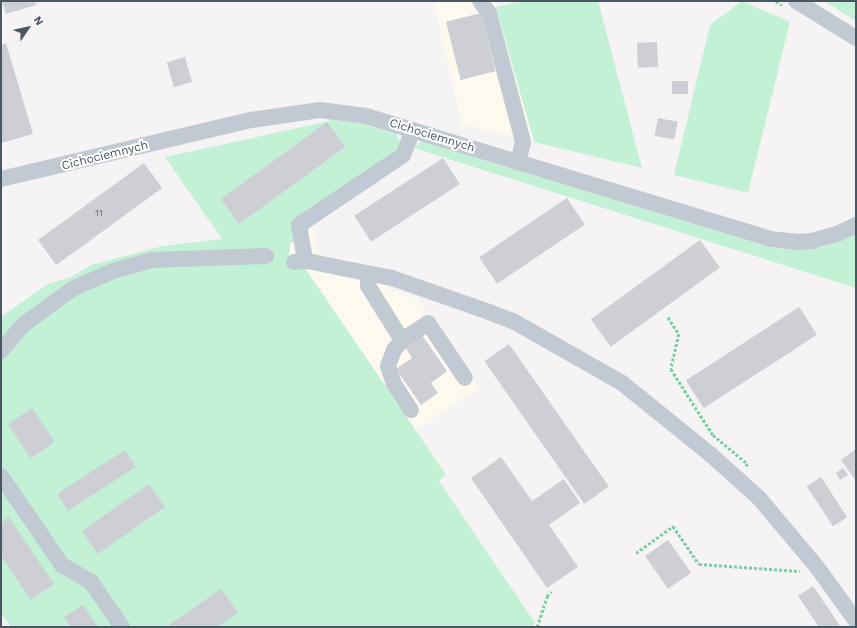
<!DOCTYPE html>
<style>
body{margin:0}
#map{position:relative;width:857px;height:628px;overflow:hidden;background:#f5f3f3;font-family:"Work Sans",sans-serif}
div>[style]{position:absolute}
.commercial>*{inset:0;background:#fdf9ef}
.green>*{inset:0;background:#c3f1d5}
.building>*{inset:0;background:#cdcfd5;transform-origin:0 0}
.path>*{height:2.5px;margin-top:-1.25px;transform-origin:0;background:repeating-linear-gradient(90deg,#7ad0a6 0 3px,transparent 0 5px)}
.minor>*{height:16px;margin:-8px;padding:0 8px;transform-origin:8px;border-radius:8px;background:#c1cad2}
span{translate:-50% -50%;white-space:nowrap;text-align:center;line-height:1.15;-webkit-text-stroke:4px #fff;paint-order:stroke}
.number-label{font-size:10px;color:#6b747e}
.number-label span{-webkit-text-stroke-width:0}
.street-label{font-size:12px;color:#4a5661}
.frame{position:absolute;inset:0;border:2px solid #4a5661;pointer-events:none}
.north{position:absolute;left:8px;top:8px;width:40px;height:40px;-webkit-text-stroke:3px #fff;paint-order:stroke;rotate:56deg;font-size:11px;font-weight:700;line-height:16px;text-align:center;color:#4a5661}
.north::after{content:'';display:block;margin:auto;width:14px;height:18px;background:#4a5661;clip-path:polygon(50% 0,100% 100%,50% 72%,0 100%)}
</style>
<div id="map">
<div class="commercial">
<div style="clip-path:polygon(433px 1px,494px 1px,534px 142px,462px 125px)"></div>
<div style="clip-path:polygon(316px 226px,315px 254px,357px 261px,394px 271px,389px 290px,417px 298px,479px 388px,416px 431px,305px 268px,288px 267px,290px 243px)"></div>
</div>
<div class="green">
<div style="clip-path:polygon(522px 1px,598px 1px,642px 168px,534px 142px,496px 7px)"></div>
<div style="clip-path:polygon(742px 1px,790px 22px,748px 193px,674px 175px,710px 25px)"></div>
<div style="clip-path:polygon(824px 1px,853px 1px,856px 5px,856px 21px)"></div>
<div style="clip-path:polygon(327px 119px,363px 124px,397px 134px,400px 144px,394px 153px,295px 220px,296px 240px,290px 244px,288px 267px,305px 268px,446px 475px,439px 481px,535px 623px,533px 627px,11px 627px,1px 614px,1px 317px,48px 284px,71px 277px,91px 265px,163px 246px,222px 239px,165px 157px,330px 121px)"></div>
<div style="clip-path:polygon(421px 141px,772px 248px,799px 250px,820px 248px,856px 233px,856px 288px,414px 148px)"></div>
</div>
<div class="building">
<div style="clip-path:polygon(2px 1px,35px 1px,36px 5px,6px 14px)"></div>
<div style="left:481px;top:13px;width:60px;height:36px;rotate:76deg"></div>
<div style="left:657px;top:42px;width:25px;height:20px;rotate:88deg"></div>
<div style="clip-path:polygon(6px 43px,33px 134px,1px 143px,1px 45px)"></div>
<div style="left:185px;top:57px;width:26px;height:19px;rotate:74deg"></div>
<div style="left:672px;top:81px;width:16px;height:13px"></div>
<div style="left:658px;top:118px;width:20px;height:18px;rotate:11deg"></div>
<div style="left:327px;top:122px;width:31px;height:131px;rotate:54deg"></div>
<div style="left:443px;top:158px;width:31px;height:106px;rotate:57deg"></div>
<div style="left:144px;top:163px;width:31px;height:131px;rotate:54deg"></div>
<div style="left:567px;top:198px;width:32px;height:106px;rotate:56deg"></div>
<div style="left:700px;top:240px;width:34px;height:135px;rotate:54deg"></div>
<div style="left:799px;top:307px;width:33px;height:135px;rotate:57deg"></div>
<div style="clip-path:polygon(422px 335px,447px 371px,431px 383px,438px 393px,421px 405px,396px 369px,412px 358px,405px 347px)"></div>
<div style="left:509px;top:344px;width:174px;height:30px;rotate:55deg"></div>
<div style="left:32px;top:408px;width:41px;height:29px;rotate:56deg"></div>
<div style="clip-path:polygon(856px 449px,856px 481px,841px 460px)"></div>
<div style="left:125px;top:450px;width:20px;height:81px;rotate:57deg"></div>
<div style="clip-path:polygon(501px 457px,532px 501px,564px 479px,580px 503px,549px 525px,578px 567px,547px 588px,471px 478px)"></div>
<div style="clip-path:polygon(843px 468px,848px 475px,840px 480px,836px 473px)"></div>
<div style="left:821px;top:477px;width:48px;height:17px;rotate:57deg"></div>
<div style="left:149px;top:484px;width:28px;height:82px;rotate:55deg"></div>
<div style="clip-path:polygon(9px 517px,54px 584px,31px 600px,1px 556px,1px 523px)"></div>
<div style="left:668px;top:540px;width:40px;height:28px;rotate:55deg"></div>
<div style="clip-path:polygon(813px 586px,841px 627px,819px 627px,798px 596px)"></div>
<div style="clip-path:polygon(221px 589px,238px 613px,217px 627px,166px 627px)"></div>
<div style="clip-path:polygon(83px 605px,98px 627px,71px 627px,64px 617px)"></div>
</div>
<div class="path">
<div style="left:776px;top:1px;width:7px;rotate:34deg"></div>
<div style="left:668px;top:317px;width:20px;rotate:57deg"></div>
<div style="left:679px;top:334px;width:36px;rotate:103deg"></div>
<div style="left:671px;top:369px;width:78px;rotate:57.5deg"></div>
<div style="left:713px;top:435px;width:45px;rotate:39.6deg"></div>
<div style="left:748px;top:464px;width:4px;rotate:135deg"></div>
<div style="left:636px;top:553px;width:46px;rotate:-36.1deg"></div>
<div style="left:673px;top:526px;width:46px;rotate:55.6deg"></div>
<div style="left:699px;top:564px;width:101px;rotate:4deg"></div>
<div style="left:537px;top:627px;width:33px;rotate:-72deg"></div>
<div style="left:547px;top:596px;width:6px;rotate:-45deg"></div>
</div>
<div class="minor">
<div style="left:480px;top:1px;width:15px;rotate:53deg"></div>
<div style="left:489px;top:13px;width:133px;rotate:75.2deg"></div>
<div style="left:523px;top:142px;width:21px;rotate:104deg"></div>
<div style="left:796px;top:1px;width:70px;rotate:31.7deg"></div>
<div style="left:1px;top:179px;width:257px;rotate:-13.3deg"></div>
<div style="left:251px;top:120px;width:70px;rotate:-8.2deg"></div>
<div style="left:320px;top:110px;width:46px;rotate:7.4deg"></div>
<div style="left:366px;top:116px;width:422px;rotate:16.9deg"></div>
<div style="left:770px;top:239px;width:28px;rotate:6deg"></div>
<div style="left:798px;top:242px;width:14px;rotate:-4deg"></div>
<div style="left:812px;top:241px;width:26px;rotate:-16deg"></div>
<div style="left:837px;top:234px;width:21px;rotate:-25deg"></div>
<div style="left:307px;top:261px;width:8px;rotate:-113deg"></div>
<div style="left:304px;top:254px;width:29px;rotate:-100deg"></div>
<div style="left:299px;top:225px;width:125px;rotate:-33.9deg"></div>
<div style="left:403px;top:155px;width:27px;rotate:-68deg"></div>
<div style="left:294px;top:262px;width:13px;rotate:-4deg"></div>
<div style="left:307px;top:261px;width:87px;rotate:11.3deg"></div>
<div style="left:392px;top:278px;width:103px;rotate:19.3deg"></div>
<div style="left:489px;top:312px;width:26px;rotate:21deg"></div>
<div style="left:513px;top:321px;width:125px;rotate:29.6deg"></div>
<div style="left:622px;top:383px;width:113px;rotate:38.9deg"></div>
<div style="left:710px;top:454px;width:66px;rotate:41.9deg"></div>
<div style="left:759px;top:498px;width:90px;rotate:50deg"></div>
<div style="left:817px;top:567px;width:67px;rotate:54.2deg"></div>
<div style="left:368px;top:274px;width:12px;rotate:90deg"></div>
<div style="left:368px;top:286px;width:64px;rotate:57.8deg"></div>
<div style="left:402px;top:340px;width:31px;rotate:-33deg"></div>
<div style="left:428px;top:323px;width:66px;rotate:56.1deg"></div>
<div style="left:402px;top:340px;width:13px;rotate:129deg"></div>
<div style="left:394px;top:350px;width:17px;rotate:111deg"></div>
<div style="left:388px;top:366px;width:19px;rotate:72deg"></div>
<div style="left:394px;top:384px;width:31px;rotate:57deg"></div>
<div style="left:1px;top:351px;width:34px;rotate:-50deg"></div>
<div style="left:23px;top:325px;width:61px;rotate:-36.3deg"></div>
<div style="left:72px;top:289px;width:45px;rotate:-23.7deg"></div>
<div style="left:113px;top:271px;width:41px;rotate:-15.8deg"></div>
<div style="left:152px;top:260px;width:114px;rotate:-2deg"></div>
<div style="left:1px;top:476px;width:108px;rotate:55.6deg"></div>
<div style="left:62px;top:565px;width:34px;rotate:30deg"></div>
<div style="left:91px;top:582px;width:55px;rotate:55.4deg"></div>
</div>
<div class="number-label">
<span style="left:99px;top:213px">11</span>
</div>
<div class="street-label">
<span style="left:432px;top:136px;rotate:17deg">Cichociemnych</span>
<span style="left:105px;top:156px;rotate:-14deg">Cichociemnych</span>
</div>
<div class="frame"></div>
<div class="north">N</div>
</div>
